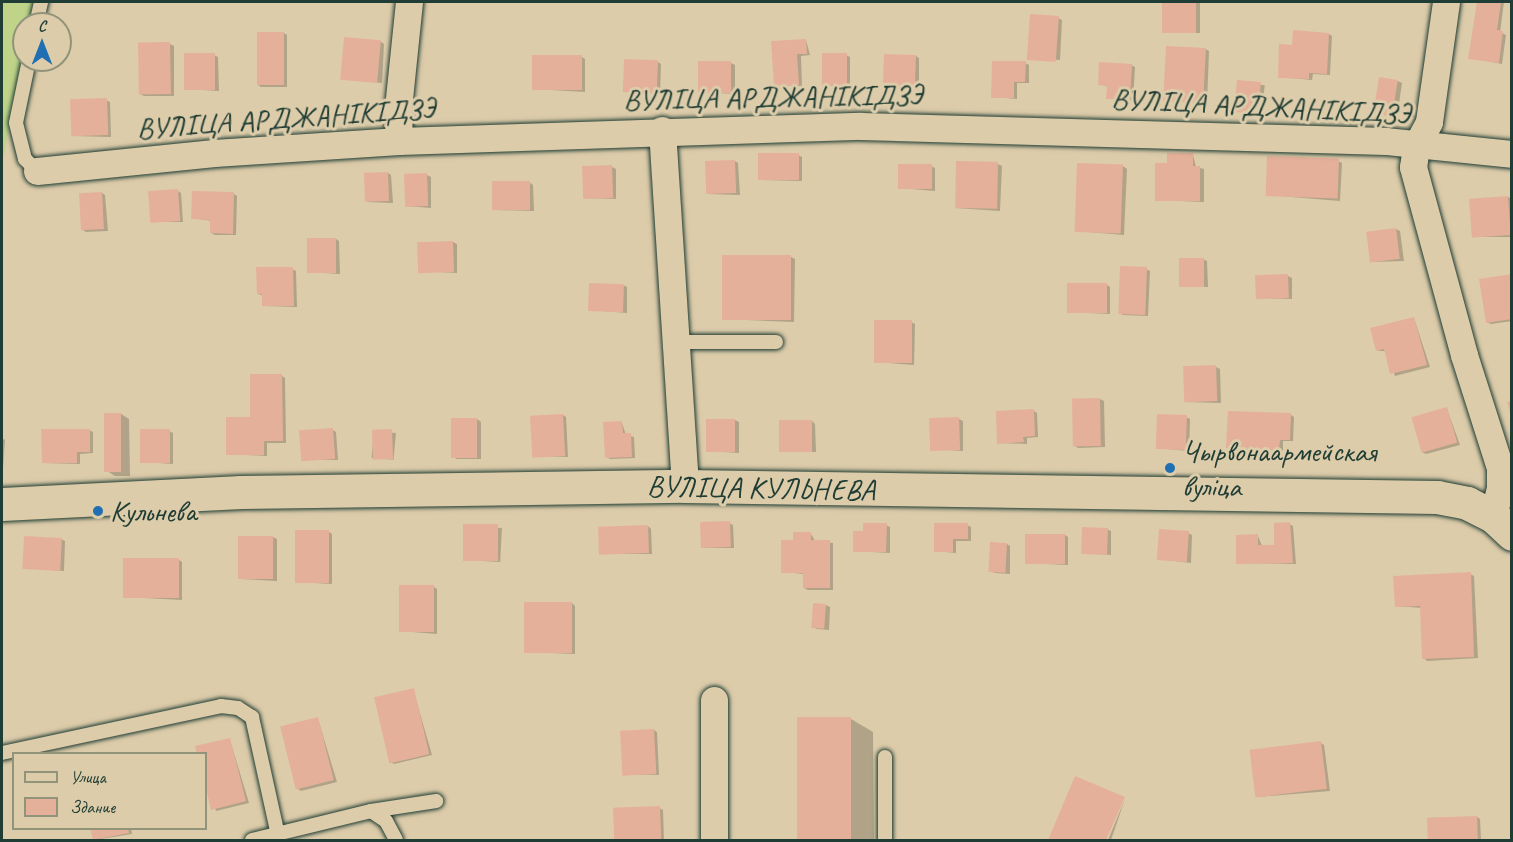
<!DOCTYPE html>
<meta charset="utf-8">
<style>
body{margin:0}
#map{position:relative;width:1513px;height:842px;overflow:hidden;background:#dca;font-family:Caveat,sans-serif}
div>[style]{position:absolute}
.green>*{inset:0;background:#bfd489}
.shadow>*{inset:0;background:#0003;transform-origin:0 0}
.building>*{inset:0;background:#e5b099;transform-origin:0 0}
.roads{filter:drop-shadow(0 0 2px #1f3d34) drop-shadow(0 0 2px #1f3d34)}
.service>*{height:14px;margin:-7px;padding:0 7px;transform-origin:7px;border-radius:7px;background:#dca}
.minor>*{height:27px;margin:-13.5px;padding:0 13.5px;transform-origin:13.5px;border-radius:13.5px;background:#dca}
.tertiary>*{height:33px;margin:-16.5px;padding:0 16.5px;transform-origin:16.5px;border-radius:16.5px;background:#dca}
.dots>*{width:16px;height:16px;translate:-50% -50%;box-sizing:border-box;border:3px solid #dca;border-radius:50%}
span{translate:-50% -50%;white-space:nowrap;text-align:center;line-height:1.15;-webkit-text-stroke:6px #dca;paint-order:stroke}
.street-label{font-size:30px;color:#1f3d34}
.poi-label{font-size:30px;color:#1f3d34}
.left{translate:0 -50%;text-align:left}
.frame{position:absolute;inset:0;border:3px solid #1f3d34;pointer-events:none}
.legend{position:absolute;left:12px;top:752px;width:195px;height:78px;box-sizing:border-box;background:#dca;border:2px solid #91937b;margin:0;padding:8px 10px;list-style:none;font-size:18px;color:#1f3d34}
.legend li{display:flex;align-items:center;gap:12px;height:30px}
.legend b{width:30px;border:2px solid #91937b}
.north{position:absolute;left:12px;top:12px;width:60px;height:60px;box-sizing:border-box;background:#dca;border:2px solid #91937b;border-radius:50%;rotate:0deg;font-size:16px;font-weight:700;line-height:24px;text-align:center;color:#1f3d34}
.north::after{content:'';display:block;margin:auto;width:21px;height:27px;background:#1f6fb2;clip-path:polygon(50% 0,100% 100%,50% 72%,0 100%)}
</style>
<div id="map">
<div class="green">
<div style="clip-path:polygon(2px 2px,33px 2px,29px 24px,24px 24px,24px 49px,2px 166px)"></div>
</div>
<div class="shadow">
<div style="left:1163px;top:2px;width:37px;height:31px"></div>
<div style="clip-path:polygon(1478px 2px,1504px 2px,1500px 32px,1506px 35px,1502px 64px,1470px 58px)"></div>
<div style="clip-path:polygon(1058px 18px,1062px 20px,1060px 60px,1031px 58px)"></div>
<div style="clip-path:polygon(284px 33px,287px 35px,287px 87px,261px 87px,258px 85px)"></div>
<div style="clip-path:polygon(1329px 34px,1332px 36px,1330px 75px,1313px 74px,1312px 80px,1279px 77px,1293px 46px)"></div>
<div style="clip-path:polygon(806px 40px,810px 55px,801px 56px,802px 86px,775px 85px)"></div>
<div style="clip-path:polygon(380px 41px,384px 44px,382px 83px,343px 79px)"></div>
<div style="clip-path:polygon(170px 44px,174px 46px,174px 96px,144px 96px,140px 94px)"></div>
<div style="clip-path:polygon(1205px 49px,1209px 51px,1207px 104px,1166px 100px)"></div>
<div style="clip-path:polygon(214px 55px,218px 57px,219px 91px,186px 89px)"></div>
<div style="clip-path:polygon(846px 55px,850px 57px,850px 87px,824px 85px)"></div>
<div style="clip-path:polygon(916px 56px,919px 58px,919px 93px,884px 90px)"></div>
<div style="clip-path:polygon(582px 57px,585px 59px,585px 92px,533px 89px)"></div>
<div style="clip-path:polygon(658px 62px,661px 64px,660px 94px,624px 91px)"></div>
<div style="clip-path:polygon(731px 63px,735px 65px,735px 94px,700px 92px)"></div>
<div style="clip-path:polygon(1025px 63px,1029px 65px,1029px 83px,1017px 83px,1017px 99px,993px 97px)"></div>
<div style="clip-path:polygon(1131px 65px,1135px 67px,1133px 101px,1108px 98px,1108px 87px,1100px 84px)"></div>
<div style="clip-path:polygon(1398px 81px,1402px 83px,1397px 118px,1376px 113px)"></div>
<div style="left:1239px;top:82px;width:26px;height:29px;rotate:7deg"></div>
<div style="clip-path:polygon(106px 100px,110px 102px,111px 137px,73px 136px)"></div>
<div style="clip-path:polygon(798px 155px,802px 157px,802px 181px,760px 180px)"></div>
<div style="clip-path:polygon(1193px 155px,1196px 167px,1204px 169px,1204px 202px,1157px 200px,1169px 164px)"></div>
<div style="clip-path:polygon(735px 161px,738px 163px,740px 195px,708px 194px)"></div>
<div style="clip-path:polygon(1338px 161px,1342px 163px,1340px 201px,1266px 195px)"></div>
<div style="clip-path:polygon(998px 164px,1002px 166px,1000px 211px,955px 208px)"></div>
<div style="clip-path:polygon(931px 166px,935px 168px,935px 191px,899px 188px)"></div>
<div style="clip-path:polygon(1123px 166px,1127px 169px,1124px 235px,1076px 231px)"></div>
<div style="clip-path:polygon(612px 167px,616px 169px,616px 199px,584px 198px)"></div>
<div style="clip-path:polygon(388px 173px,391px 175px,393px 203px,367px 202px)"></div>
<div style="clip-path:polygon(427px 175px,431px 177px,431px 208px,406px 206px)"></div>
<div style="clip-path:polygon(529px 182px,533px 185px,534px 211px,494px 210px)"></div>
<div style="clip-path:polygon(178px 191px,181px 193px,183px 222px,151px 222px)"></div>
<div style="clip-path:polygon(102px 193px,105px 195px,108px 231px,86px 232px,83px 230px)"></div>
<div style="clip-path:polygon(234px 194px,237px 196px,236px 235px,215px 235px,211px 233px,212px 221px,192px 218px)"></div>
<div style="clip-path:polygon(1508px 197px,1512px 199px,1512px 237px,1473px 237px)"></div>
<div style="clip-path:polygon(1396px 229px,1400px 231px,1404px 261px,1372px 262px,1368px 233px)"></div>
<div style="clip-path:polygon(336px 239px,339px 241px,340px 274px,309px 272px)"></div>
<div style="clip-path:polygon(453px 242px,457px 244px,457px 273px,419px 271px)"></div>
<div style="clip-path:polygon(791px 257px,795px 259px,794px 322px,723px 319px)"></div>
<div style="clip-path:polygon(1203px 259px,1207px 261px,1208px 287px,1182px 286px)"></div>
<div style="clip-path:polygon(292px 269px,296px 271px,297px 307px,264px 306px,264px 296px,258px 294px)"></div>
<div style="clip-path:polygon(1146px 269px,1150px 271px,1148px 316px,1123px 315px,1119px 313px)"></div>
<div style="clip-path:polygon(1512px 275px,1512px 321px,1491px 324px,1487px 322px)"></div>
<div style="clip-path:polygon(1288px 276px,1292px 278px,1292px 299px,1257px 298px)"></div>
<div style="clip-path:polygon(623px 285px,627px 287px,627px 313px,590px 310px)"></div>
<div style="clip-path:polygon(1107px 285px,1110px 287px,1110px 314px,1068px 312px)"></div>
<div style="clip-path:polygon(1414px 318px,1430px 367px,1395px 376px,1386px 351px,1378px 351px)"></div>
<div style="clip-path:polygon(911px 322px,915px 324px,914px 365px,875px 362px)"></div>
<div style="clip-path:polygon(1216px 367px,1220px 369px,1221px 403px,1186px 402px)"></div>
<div style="clip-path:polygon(282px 376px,285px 378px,286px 443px,267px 443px,267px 456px,228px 454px)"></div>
<div style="clip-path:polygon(1100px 399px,1104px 401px,1105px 447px,1078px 448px,1075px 446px)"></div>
<div style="clip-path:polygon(1447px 409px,1460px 445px,1426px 454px,1422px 452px)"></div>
<div style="clip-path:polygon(1034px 411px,1037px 413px,1038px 437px,1027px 438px,1027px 444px,998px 443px)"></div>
<div style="clip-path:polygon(121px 414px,129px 419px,130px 476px,115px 476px,107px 471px)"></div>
<div style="clip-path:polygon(563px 415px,566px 417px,568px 457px,534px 456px)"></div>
<div style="clip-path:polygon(1291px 415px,1294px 417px,1293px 441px,1283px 441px,1283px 451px,1228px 447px)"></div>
<div style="clip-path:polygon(1186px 417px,1190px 419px,1189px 451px,1157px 448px)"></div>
<div style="clip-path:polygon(477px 419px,481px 422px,481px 459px,457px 459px,453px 457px)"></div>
<div style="clip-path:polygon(959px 419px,963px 421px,963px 451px,931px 449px)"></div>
<div style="clip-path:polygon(735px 420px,739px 422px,739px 453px,707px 451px)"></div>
<div style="clip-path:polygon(812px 421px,815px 424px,816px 452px,781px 451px)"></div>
<div style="clip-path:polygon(622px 423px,626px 435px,634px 437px,635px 458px,610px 459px,606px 457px)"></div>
<div style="clip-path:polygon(89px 430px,93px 432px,93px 453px,80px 454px,80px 464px,43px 463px)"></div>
<div style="clip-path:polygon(333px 430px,336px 432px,338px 460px,302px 460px)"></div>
<div style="clip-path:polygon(169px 431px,173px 433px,173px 464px,142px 462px)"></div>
<div style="left:374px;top:431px;width:22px;height:27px;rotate:5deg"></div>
<div style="clip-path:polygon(2px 438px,5px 440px,3px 469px,2px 469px)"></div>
<div style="clip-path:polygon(729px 523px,733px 525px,734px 548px,703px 548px)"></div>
<div style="clip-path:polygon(1289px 524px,1293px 526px,1296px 564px,1238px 563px,1258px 536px,1262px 546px,1276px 546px)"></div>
<div style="clip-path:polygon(886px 525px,890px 527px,890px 553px,854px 551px,865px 533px)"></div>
<div style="clip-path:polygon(967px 525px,971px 527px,971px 541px,956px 541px,956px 553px,936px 551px)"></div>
<div style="left:465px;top:526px;width:37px;height:34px;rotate:3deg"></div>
<div style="clip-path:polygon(648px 526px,651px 529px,652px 554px,600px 554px)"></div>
<div style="clip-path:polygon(1107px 529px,1111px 531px,1111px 555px,1084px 553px)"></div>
<div style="clip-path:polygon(329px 532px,332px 534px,332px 584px,296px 582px)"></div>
<div style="clip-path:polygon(1188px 533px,1192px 535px,1191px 563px,1158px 559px)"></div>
<div style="clip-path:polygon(811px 534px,815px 541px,833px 543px,833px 590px,808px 590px,804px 588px,804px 574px,782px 572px,795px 542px)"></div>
<div style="clip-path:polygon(1065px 535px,1068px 537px,1068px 565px,1026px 563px)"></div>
<div style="clip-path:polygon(273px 537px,277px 539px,277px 581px,240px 579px)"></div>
<div style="clip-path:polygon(61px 539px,65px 541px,64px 571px,25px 568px)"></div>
<div style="clip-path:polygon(1007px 544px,1010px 546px,1010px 574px,995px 573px,991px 571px)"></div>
<div style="clip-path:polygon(179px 560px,182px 562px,182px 600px,125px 597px)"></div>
<div style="clip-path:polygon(1470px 574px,1474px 576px,1478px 658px,1427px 661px,1424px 658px,1422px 608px,1396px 606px)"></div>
<div style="clip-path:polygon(434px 587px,437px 589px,437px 634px,400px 631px)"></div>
<div style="clip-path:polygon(572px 603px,575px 606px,575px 654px,525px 652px)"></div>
<div style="clip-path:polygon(826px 605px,830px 607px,829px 630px,817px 629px,813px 627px)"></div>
<div style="clip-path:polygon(413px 689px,432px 755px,394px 764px,391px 762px)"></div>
<div style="clip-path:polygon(318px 719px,337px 782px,301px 791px,298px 789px)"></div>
<div style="clip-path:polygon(798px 719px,851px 719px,873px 732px,874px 840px,799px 840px)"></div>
<div style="clip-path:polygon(654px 730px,657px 732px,659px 775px,623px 774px)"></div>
<div style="clip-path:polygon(230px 740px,249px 803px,216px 811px,206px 782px,206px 754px)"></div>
<div style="clip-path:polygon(1321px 743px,1324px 745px,1330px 791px,1258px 797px)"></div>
<div style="clip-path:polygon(1076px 778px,1123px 798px,1105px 840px,1050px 840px)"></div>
<div style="clip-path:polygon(1125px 799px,1111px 840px,1108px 840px)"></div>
<div style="clip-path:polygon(659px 808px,663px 810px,664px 840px,615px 840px,614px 809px)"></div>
<div style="clip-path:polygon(1477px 817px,1480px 819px,1481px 840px,1429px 840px,1428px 818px)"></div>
<div style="clip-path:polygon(91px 828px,131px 828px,132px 834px,94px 840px)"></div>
</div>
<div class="building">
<div style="left:1162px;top:2px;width:34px;height:31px"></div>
<div style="clip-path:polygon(1477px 2px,1501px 2px,1497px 30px,1503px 31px,1499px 63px,1468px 59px)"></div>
<div style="left:1030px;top:14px;width:29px;height:46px;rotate:4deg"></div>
<div style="clip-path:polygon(1293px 30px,1329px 33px,1327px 74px,1309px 73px,1309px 79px,1278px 78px,1279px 44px,1292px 45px)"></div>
<div style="left:257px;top:32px;width:27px;height:53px"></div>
<div style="left:344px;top:37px;width:37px;height:43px;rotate:5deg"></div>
<div style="clip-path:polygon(806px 39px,807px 54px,797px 54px,799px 85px,774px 86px,771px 41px)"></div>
<div style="left:170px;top:42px;width:52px;height:32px;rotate:89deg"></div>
<div style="left:1166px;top:46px;width:40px;height:55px;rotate:3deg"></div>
<div style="left:215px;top:53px;width:37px;height:31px;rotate:90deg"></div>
<div style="left:847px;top:53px;width:32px;height:25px;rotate:90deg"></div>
<div style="left:884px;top:54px;width:32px;height:37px;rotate:2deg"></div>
<div style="left:532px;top:55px;width:50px;height:35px"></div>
<div style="left:624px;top:59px;width:34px;height:33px;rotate:2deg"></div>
<div style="left:698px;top:61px;width:33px;height:32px"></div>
<div style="clip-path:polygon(992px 61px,1026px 61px,1025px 82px,1014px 82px,1014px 98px,991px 98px)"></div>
<div style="clip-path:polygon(1099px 62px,1132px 64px,1130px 100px,1106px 99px,1107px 86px,1098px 85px)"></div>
<div style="left:1379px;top:77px;width:19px;height:37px;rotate:9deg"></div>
<div style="left:1237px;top:80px;width:24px;height:32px;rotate:5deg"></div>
<div style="left:107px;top:98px;width:37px;height:37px;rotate:88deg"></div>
<div style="left:799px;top:153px;width:27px;height:41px;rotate:90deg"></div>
<div style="clip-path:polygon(1167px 153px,1193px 153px,1193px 166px,1200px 166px,1200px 201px,1155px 201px,1155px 163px,1167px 163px)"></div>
<div style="left:1267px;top:156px;width:72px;height:40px;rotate:2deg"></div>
<div style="left:735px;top:160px;width:33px;height:30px;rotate:88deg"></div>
<div style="left:956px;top:161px;width:42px;height:47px;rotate:1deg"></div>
<div style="left:1077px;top:163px;width:46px;height:69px;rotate:2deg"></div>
<div style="left:898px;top:164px;width:34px;height:25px"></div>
<div style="left:612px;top:165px;width:33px;height:30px;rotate:88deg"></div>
<div style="left:388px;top:172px;width:29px;height:24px;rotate:88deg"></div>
<div style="left:427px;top:173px;width:33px;height:23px;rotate:88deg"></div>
<div style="left:530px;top:181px;width:29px;height:38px;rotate:90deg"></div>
<div style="left:178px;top:189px;width:32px;height:30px;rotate:86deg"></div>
<div style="clip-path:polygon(192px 191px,234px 192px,233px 234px,210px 233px,210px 220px,191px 219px)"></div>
<div style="left:102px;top:192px;width:37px;height:23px;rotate:87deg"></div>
<div style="left:1508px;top:196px;width:39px;height:39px;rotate:86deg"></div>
<div style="left:1396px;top:228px;width:31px;height:30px;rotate:83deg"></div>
<div style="left:307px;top:238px;width:29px;height:35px"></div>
<div style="left:453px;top:241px;width:31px;height:36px;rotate:88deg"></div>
<div style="left:722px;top:255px;width:69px;height:65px"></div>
<div style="left:1179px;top:258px;width:25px;height:29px"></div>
<div style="left:1120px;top:266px;width:27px;height:48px;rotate:2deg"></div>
<div style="clip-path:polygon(256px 267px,293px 267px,294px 306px,262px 306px,262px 294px,257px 294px)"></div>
<div style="left:1288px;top:274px;width:24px;height:33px;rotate:88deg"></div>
<div style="clip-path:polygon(1512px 274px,1512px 319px,1486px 323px,1479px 279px)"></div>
<div style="left:589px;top:283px;width:35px;height:28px;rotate:2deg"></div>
<div style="left:1067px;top:283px;width:40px;height:30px"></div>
<div style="clip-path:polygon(1414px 317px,1427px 365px,1390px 374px,1384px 349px,1376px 351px,1370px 328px)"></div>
<div style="left:874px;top:320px;width:38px;height:43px"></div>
<div style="left:1216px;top:365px;width:36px;height:33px;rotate:88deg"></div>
<div style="clip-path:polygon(250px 374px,282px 374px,283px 441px,264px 441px,264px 455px,226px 455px,226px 417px,250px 417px)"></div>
<div style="left:1100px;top:398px;width:48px;height:28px;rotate:89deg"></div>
<div style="clip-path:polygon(1512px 401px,1512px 416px,1511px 416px,1507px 402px)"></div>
<div style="left:1447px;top:407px;width:37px;height:37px;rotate:74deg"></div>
<div style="clip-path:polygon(1034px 409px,1035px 436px,1023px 437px,1024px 442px,997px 444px,996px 411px)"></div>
<div style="clip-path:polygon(1228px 411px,1291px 413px,1290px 440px,1280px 440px,1279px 450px,1226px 448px)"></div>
<div style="left:104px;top:413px;width:17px;height:59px"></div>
<div style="left:563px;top:414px;width:42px;height:33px;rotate:87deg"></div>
<div style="left:1157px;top:414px;width:30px;height:35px;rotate:2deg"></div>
<div style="left:959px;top:417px;width:33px;height:30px;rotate:88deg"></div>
<div style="left:451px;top:418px;width:26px;height:40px"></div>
<div style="left:706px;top:419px;width:29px;height:33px"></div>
<div style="left:779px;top:420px;width:33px;height:32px"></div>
<div style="clip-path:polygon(622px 421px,623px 433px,631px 433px,632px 457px,605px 458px,603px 422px)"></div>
<div style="left:333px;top:428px;width:31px;height:34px;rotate:86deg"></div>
<div style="clip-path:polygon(41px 429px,90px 429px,90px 452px,77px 452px,77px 463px,42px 463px)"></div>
<div style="left:140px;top:429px;width:30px;height:34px"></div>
<div style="left:392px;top:429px;width:30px;height:20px;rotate:88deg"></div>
<div style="left:730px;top:521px;width:26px;height:30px;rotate:88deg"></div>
<div style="clip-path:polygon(1290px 522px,1293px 563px,1236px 564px,1236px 535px,1258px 534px,1258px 545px,1274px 545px,1274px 523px)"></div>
<div style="clip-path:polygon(863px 523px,887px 523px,886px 552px,853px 552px,853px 531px,863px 531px)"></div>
<div style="clip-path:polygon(934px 523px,968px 523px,968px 539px,953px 539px,953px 552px,934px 552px)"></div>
<div style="left:463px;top:524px;width:35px;height:37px"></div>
<div style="left:648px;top:525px;width:28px;height:50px;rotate:88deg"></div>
<div style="left:1082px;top:527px;width:26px;height:27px;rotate:2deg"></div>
<div style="left:1159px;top:529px;width:30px;height:31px;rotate:4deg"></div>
<div style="left:295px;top:530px;width:34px;height:53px"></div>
<div style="clip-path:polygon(793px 532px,811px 532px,811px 540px,830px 540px,830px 588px,803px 588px,803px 573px,781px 573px,781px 540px,793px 540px)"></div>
<div style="left:1025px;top:534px;width:40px;height:30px"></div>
<div style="left:24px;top:536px;width:38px;height:33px;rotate:3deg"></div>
<div style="left:238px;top:536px;width:35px;height:43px"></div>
<div style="left:990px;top:542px;width:17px;height:30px;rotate:3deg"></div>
<div style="left:123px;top:558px;width:56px;height:40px"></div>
<div style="clip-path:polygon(1471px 572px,1474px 657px,1422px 659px,1420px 606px,1395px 607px,1393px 576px)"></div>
<div style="left:399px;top:585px;width:35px;height:47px"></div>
<div style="left:524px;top:602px;width:48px;height:51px"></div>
<div style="left:813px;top:603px;width:13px;height:25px;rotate:4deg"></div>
<div style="left:414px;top:688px;width:68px;height:41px;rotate:77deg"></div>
<div style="left:318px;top:717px;width:65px;height:39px;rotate:76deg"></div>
<div style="left:797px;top:717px;width:54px;height:123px"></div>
<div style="left:654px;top:729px;width:45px;height:34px;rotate:87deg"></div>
<div style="clip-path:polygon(230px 738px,246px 801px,211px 810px,206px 788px,206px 754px,197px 754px,195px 746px)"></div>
<div style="left:1321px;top:741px;width:48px;height:72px;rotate:83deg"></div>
<div style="clip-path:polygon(1075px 776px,1125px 797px,1106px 840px,1048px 840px)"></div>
<div style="left:660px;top:806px;width:34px;height:47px;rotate:88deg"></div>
<div style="left:1477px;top:816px;width:24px;height:50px;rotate:88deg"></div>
<div style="clip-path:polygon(90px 828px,128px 828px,129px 833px,93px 840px)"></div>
</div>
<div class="roads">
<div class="service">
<div style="left:36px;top:24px;width:23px;rotate:-77deg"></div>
<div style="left:29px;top:60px;width:64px;rotate:101.7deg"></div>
<div style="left:16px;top:123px;width:37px;rotate:76deg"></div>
<div style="left:25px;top:159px;width:17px;rotate:45deg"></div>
<div style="left:677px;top:342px;width:99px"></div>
<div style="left:2px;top:753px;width:224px;rotate:-12.1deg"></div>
<div style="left:221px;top:706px;width:17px;rotate:7deg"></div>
<div style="left:238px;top:708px;width:17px;rotate:33deg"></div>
<div style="left:252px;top:717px;width:126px;rotate:77.6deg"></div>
<div style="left:885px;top:757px;width:83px;rotate:90deg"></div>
<div style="left:371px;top:811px;width:18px;rotate:34deg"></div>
<div style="left:386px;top:821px;width:21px;rotate:62deg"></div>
<div style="left:252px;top:840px;width:122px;rotate:-13.7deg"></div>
<div style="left:371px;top:811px;width:66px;rotate:-8.7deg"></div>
</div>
<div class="minor">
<div style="left:1446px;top:2px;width:121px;rotate:98.1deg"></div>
<div style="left:1429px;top:122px;width:27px;rotate:118deg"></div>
<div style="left:1416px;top:146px;width:21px;rotate:98deg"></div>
<div style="left:1413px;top:167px;width:195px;rotate:74.8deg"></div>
<div style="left:1464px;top:355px;width:119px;rotate:72.3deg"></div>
<div style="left:1500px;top:468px;width:20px;rotate:90deg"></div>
<div style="left:1500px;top:488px;width:29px;rotate:104deg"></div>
<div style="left:662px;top:130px;width:357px;rotate:86.3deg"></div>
<div style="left:399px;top:141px;width:33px;rotate:-92deg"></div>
<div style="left:398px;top:108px;width:107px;rotate:-84.1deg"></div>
<div style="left:37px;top:171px;width:178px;rotate:-5.8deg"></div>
<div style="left:214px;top:153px;width:185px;rotate:-3.7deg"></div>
<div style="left:399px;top:141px;width:462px;rotate:-1.9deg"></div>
<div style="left:861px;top:126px;width:525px;rotate:1.64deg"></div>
<div style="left:1386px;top:141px;width:127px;rotate:5.9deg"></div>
<div style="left:714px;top:840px;width:140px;rotate:-90deg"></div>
</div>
<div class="tertiary">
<div style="left:2px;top:504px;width:239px;rotate:-2.9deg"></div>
<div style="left:241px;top:492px;width:444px;rotate:-0.8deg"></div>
<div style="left:685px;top:486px;width:752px;rotate:0.84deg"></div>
<div style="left:1437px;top:497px;width:31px;rotate:11deg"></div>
<div style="left:1467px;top:503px;width:29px;rotate:27deg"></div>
<div style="left:1493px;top:516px;width:26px;rotate:43deg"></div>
</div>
</div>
<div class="dots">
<div style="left:1170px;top:468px;background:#1f6fb2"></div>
<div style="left:98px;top:511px;background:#1f6fb2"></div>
</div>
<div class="street-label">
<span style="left:773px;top:97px;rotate:-1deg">ВУЛІЦА АРДЖАНІКІДЗЭ</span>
<span style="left:1261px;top:106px;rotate:3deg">ВУЛІЦА АРДЖАНІКІДЗЭ</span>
<span style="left:286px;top:118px;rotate:-4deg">ВУЛІЦА АРДЖАНІКІДЗЭ</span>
<span style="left:761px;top:488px;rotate:1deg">ВУЛІЦА КУЛЬНЕВА</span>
</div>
<div class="poi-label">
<span class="left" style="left:1182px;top:468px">Чырвонаармейская<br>вуліца</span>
<span class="left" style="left:110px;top:511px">Кульнева</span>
</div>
<div class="frame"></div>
<ul class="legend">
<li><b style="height:8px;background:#dca"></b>Улица</li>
<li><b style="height:16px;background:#e5b099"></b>Здание</li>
</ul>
<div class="north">С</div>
</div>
